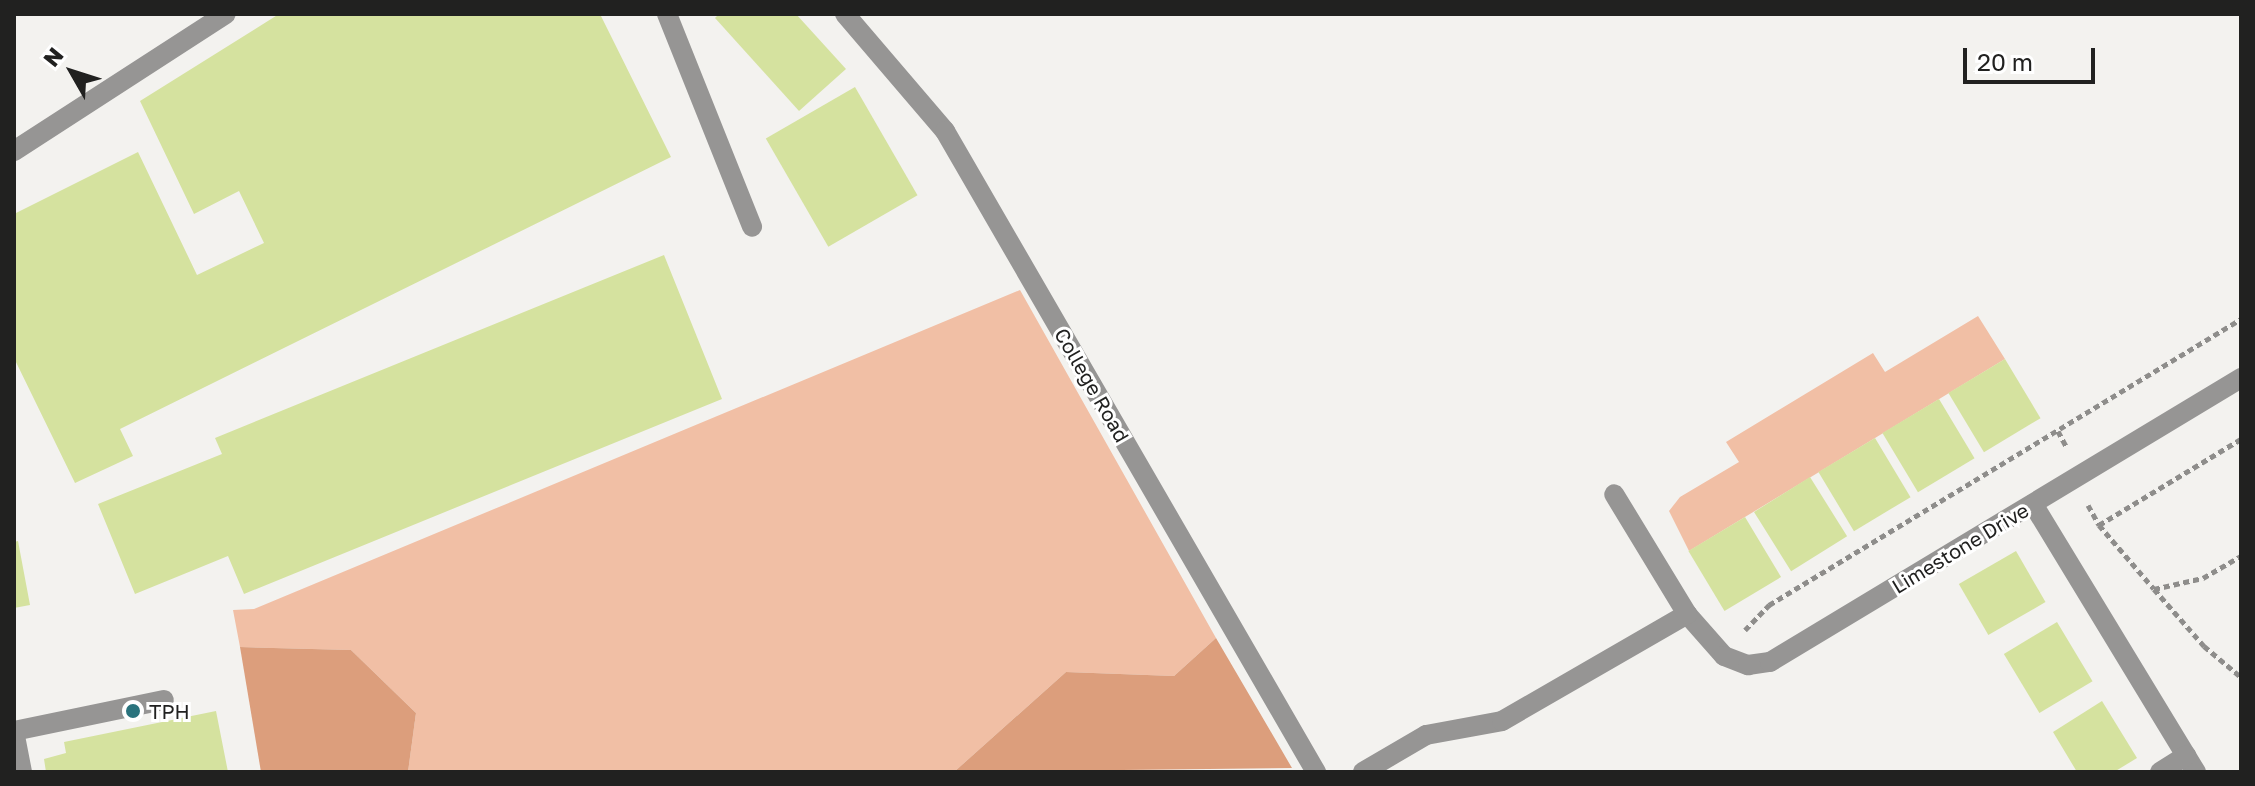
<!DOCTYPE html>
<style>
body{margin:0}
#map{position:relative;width:2255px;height:786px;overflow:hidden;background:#f3f2ef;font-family:"Golos Text",sans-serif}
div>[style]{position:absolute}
.green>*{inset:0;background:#f1bfa5}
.forest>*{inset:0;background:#dc9e7c}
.building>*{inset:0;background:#d5e29f;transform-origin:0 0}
.path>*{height:5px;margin-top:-2.5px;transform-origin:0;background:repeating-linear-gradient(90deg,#8e8d8b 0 6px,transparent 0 10px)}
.minor>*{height:20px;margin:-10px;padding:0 10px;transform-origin:10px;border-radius:10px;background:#969594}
.dots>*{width:22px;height:22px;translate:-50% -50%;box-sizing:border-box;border:4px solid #fff;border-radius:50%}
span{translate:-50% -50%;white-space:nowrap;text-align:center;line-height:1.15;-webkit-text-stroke:6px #fff;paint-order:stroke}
.street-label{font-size:20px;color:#212120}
.poi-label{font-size:20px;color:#212120}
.left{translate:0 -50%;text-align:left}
.frame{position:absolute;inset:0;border:16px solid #212120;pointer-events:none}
.north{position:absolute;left:32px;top:32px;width:80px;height:80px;-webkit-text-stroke:6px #fff;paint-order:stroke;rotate:309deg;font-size:22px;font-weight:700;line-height:32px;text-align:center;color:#212120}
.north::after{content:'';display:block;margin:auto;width:28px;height:36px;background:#212120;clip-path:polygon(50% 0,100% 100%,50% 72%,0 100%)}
.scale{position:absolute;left:1963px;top:48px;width:132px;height:36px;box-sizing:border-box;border:4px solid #212120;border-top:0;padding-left:10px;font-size:24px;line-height:28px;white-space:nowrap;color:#212120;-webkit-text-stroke:6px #fff;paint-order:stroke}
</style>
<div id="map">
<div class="green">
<div style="clip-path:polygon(1020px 290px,1216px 638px,1174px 676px,1066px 672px,954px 772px,408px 772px,416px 713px,351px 650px,240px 647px,233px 610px,254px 609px)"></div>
<div style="clip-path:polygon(1978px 316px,2005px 359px,1689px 551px,1669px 511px,1680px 497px,1739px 462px,1726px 442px,1873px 353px,1885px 372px)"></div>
</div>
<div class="forest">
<div style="clip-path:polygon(1216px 638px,1292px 768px,954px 772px,1066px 672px,1174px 676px)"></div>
<div style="clip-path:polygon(240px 647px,351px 650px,416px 713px,408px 772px,261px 772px)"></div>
</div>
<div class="building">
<div style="clip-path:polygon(279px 14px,600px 14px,671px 157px,120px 429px,133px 456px,75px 483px,14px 358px,14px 214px,138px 152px,197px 275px,264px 243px,239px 191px,194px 214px,140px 101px)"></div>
<div style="clip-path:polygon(719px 14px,796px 14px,846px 69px,799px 111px,715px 18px)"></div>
<div style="left:855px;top:87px;width:125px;height:103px;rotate:60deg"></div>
<div style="clip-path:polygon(664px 255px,722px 399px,244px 594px,228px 556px,135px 594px,98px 504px,222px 454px,215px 438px)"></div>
<div style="left:2005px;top:359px;width:69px;height:66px;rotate:59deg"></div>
<div style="left:1939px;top:399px;width:69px;height:66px;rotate:59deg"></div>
<div style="left:1875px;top:438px;width:69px;height:66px;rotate:59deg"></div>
<div style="left:1810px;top:477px;width:70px;height:66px;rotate:58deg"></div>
<div style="left:1745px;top:517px;width:70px;height:66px;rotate:59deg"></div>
<div style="clip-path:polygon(18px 541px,30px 605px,14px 608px,14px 542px)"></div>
<div style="left:2016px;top:551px;width:59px;height:66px;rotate:60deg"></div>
<div style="left:2057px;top:622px;width:69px;height:62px;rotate:59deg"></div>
<div style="clip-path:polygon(2102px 701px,2137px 758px,2114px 772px,2077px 772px,2053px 732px)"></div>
<div style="clip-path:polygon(216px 711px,228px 772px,46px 772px,44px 759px,66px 753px,64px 742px)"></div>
</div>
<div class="path">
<div style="left:2058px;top:431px;width:19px;rotate:62deg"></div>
<div style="left:2241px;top:439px;width:166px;rotate:148.8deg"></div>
<div style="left:2099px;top:525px;width:84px;rotate:49.3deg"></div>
<div style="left:2154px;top:589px;width:50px;rotate:-12.7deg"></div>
<div style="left:2203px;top:578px;width:44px;rotate:-30.1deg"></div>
<div style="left:2088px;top:505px;width:23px;rotate:61deg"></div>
<div style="left:2154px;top:589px;width:76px;rotate:48.7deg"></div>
<div style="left:2204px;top:646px;width:48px;rotate:40deg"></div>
<div style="left:1745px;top:630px;width:35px;rotate:-46deg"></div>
<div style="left:1769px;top:605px;width:552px;rotate:-31.21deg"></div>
</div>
<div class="minor">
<div style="left:667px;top:14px;width:229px;rotate:68.2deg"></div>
<div style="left:845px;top:14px;width:154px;rotate:49.5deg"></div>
<div style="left:945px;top:131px;width:741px;rotate:59.94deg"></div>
<div style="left:14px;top:151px;width:252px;rotate:-32.9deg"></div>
<div style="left:2033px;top:504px;width:314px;rotate:58.7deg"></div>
<div style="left:1687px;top:614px;width:56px;rotate:48.6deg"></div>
<div style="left:1724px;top:656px;width:26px;rotate:21deg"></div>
<div style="left:1748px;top:665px;width:22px;rotate:-8deg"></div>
<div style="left:1770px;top:662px;width:550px;rotate:-31.09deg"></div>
<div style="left:22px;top:772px;width:42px;rotate:-101deg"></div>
<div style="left:14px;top:731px;width:153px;rotate:-11.7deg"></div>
<div style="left:1363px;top:772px;width:73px;rotate:-30.4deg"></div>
<div style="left:1426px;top:735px;width:77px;rotate:-10.4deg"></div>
<div style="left:1502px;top:721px;width:214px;rotate:-30deg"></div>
<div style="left:1687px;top:614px;width:140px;rotate:-121.3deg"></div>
<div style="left:2160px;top:772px;width:31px;rotate:-32deg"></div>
</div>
<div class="dots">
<div style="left:133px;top:711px;background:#2a737d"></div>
</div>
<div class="street-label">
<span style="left:1092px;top:385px;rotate:60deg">College Road</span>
<span style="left:1960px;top:548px;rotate:-31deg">Limestone Drive</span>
</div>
<div class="poi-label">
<span class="left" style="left:149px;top:711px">TPH</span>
</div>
<div class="frame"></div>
<div class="north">N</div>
<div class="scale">20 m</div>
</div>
